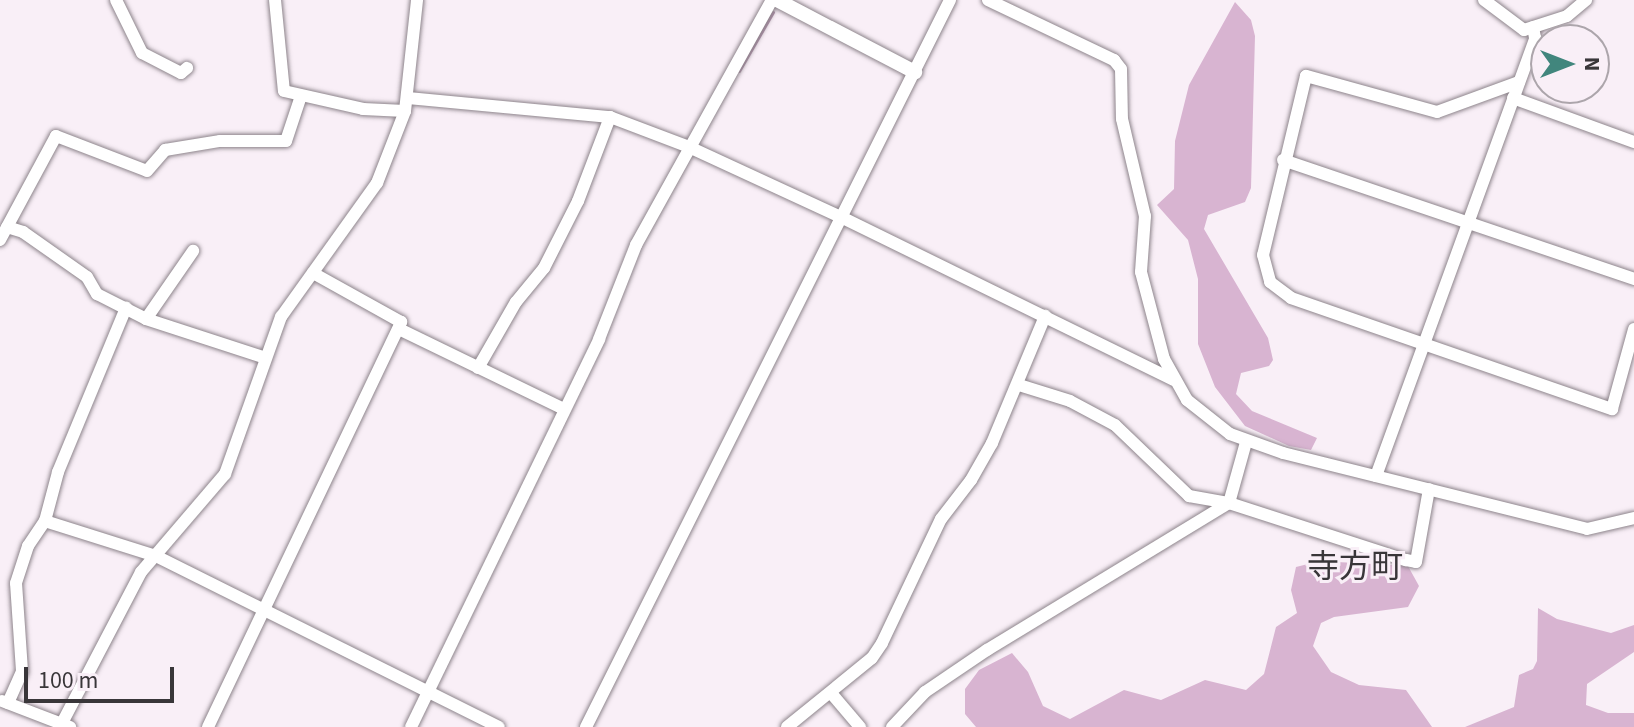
<!DOCTYPE html>
<meta charset="utf-8">
<style>
body{margin:0}
#map{position:relative;width:1634px;height:727px;overflow:hidden;background:#f9eff7;font-family:"Source Sans 3","Noto Sans JP",sans-serif}
div>[style]{position:absolute}
.forest>*{inset:0;background:#d8b4d1}
.stream>*{height:3px;margin:-1.5px;padding:0 1.5px;transform-origin:1.5px;border-radius:1.5px;background:#ab89a5}
.roads{filter:drop-shadow(0 0 2px #8d848b) drop-shadow(0 0 2px #8d848b)}
.minor>*{height:12px;margin:-6px;padding:0 6px;transform-origin:6px;border-radius:6px;background:#fff}
.tertiary>*{height:14px;margin:-7px;padding:0 7px;transform-origin:7px;border-radius:7px;background:#fff}
span{translate:-50% -50%;white-space:nowrap;text-align:center;line-height:1.15;-webkit-text-stroke:6px #f9eff7;paint-order:stroke}
.quarter-label{font-size:32px;color:#393639}
.north{position:absolute;left:1530px;top:24px;width:80px;height:80px;box-sizing:border-box;background:#f9eff7;border:2px solid #aca5ab;border-radius:50%;rotate:90deg;font-size:22px;font-weight:700;line-height:32px;text-align:center;color:#393639}
.north::after{content:'';display:block;margin:auto;width:28px;height:36px;background:#41867d;clip-path:polygon(50% 0,100% 100%,50% 72%,0 100%)}
.scale{position:absolute;left:24px;top:667px;width:150px;height:36px;box-sizing:border-box;border:4px solid #393639;border-top:0;padding-left:10px;font-size:24px;line-height:28px;white-space:nowrap;color:#393639;-webkit-text-stroke:6px #f9eff7;paint-order:stroke}
</style>
<div id="map">
<div class="forest">
<div style="clip-path:polygon(1235px 2px,1251px 20px,1255px 36px,1251px 188px,1245px 202px,1208px 215px,1204px 229px,1268px 338px,1273px 360px,1269px 366px,1241px 373px,1236px 394px,1252px 411px,1317px 438px,1311px 450px,1289px 446px,1245px 426px,1215px 387px,1198px 344px,1198px 279px,1188px 240px,1157px 205px,1174px 189px,1175px 141px,1189px 85px)"></div>
<div style="clip-path:polygon(1320px 561px,1408px 566px,1419px 586px,1408px 607px,1334px 617px,1321px 623px,1313px 646px,1331px 672px,1359px 685px,1406px 690px,1432px 727px,976px 727px,965px 714px,965px 689px,979px 670px,1012px 653px,1028px 672px,1043px 706px,1070px 719px,1124px 690px,1161px 700px,1205px 680px,1246px 690px,1264px 674px,1276px 627px,1297px 613px,1291px 590px,1296px 567px)"></div>
<div style="clip-path:polygon(1538px 608px,1557px 619px,1611px 633px,1634px 625px,1634px 652px,1587px 684px,1586px 705px,1608px 713px,1634px 713px,1634px 727px,1465px 727px,1514px 707px,1519px 675px,1533px 669px,1537px 661px)"></div>
</div>
<div class="stream">
<div style="left:739px;top:71px;width:68px;rotate:-60deg"></div>
</div>
<div class="roads">
<div class="minor">
<div style="left:116px;top:0;width:59px;rotate:63.9deg"></div>
<div style="left:142px;top:53px;width:44px;rotate:27.1deg"></div>
<div style="left:181px;top:73px;width:8px;rotate:-40deg"></div>
<div style="left:275px;top:0;width:91px;rotate:84.4deg"></div>
<div style="left:284px;top:91px;width:81px;rotate:12.8deg"></div>
<div style="left:363px;top:109px;width:42px;rotate:2.7deg"></div>
<div style="left:988px;top:0;width:140px;rotate:25.5deg"></div>
<div style="left:1114px;top:60px;width:11px;rotate:52deg"></div>
<div style="left:1121px;top:69px;width:50px;rotate:88.9deg"></div>
<div style="left:1122px;top:119px;width:100px;rotate:76.7deg"></div>
<div style="left:1145px;top:216px;width:56px;rotate:94.1deg"></div>
<div style="left:1141px;top:272px;width:90px;rotate:75.2deg"></div>
<div style="left:1164px;top:359px;width:47px;rotate:60.7deg"></div>
<div style="left:1187px;top:400px;width:55px;rotate:38.3deg"></div>
<div style="left:1230px;top:434px;width:56px;rotate:19.7deg"></div>
<div style="left:1283px;top:453px;width:313px;rotate:14deg"></div>
<div style="left:1587px;top:529px;width:48px;rotate:-13.2deg"></div>
<div style="left:1484px;top:0;width:50px;rotate:36.9deg"></div>
<div style="left:1524px;top:30px;width:45px;rotate:-18deg"></div>
<div style="left:1567px;top:16px;width:25px;rotate:-40deg"></div>
<div style="left:1519px;top:82px;width:87px;rotate:159.9deg"></div>
<div style="left:1437px;top:112px;width:136px;rotate:-164.6deg"></div>
<div style="left:1306px;top:76px;width:184px;rotate:103.5deg"></div>
<div style="left:1263px;top:255px;width:28px;rotate:75deg"></div>
<div style="left:1270px;top:282px;width:26px;rotate:37deg"></div>
<div style="left:1291px;top:298px;width:340px;rotate:19.1deg"></div>
<div style="left:1612px;top:409px;width:83px;rotate:-74.6deg"></div>
<div style="left:408px;top:98px;width:203px;rotate:5.4deg"></div>
<div style="left:610px;top:117px;width:85px;rotate:20.8deg"></div>
<div style="left:689px;top:147px;width:170px;rotate:24.8deg"></div>
<div style="left:843px;top:218px;width:368px;rotate:26.1deg"></div>
<div style="left:1513px;top:98px;width:129px;rotate:20deg"></div>
<div style="left:1283px;top:160px;width:371px;rotate:18.7deg"></div>
<div style="left:7px;top:227px;width:17px;rotate:17deg"></div>
<div style="left:23px;top:232px;width:78px;rotate:35.1deg"></div>
<div style="left:87px;top:277px;width:20px;rotate:60deg"></div>
<div style="left:97px;top:294px;width:55px;rotate:27deg"></div>
<div style="left:146px;top:319px;width:126px;rotate:18deg"></div>
<div style="left:0;top:240px;width:118px;rotate:-61.7deg"></div>
<div style="left:56px;top:136px;width:97px;rotate:21deg"></div>
<div style="left:147px;top:171px;width:28px;rotate:-49deg"></div>
<div style="left:165px;top:150px;width:56px;rotate:-9.3deg"></div>
<div style="left:220px;top:141px;width:66px"></div>
<div style="left:286px;top:141px;width:47px;rotate:-71.6deg"></div>
<div style="left:146px;top:319px;width:83px;rotate:-55.3deg"></div>
<div style="left:399px;top:329px;width:183px;rotate:25.9deg"></div>
<div style="left:478px;top:368px;width:76px;rotate:-60.1deg"></div>
<div style="left:516px;top:302px;width:44px;rotate:-50.5deg"></div>
<div style="left:544px;top:268px;width:75px;rotate:-63.1deg"></div>
<div style="left:578px;top:201px;width:90px;rotate:-69.1deg"></div>
<div style="left:1019px;top:385px;width:53px;rotate:17.4deg"></div>
<div style="left:1070px;top:401px;width:51px;rotate:28.1deg"></div>
<div style="left:1115px;top:425px;width:103px;rotate:43.8deg"></div>
<div style="left:1189px;top:496px;width:41px;rotate:9.9deg"></div>
<div style="left:1229px;top:503px;width:186px;rotate:17.9deg"></div>
<div style="left:1406px;top:560px;width:10px;rotate:11deg"></div>
<div style="left:1416px;top:562px;width:74px;rotate:-79.9deg"></div>
<div style="left:1376px;top:476px;width:466px;rotate:-70deg"></div>
<div style="left:1535px;top:38px;width:11px;rotate:-100deg"></div>
<div style="left:45px;top:521px;width:116px;rotate:17.5deg"></div>
<div style="left:156px;top:556px;width:383px;rotate:26.5deg"></div>
<div style="left:831px;top:693px;width:45px;rotate:49.5deg"></div>
<div style="left:2px;top:701px;width:73px;rotate:20.9deg"></div>
<div style="left:8px;top:703px;width:35px;rotate:-66deg"></div>
<div style="left:22px;top:671px;width:88px;rotate:-93.9deg"></div>
<div style="left:16px;top:583px;width:39px;rotate:-72deg"></div>
<div style="left:28px;top:546px;width:30px;rotate:-56deg"></div>
<div style="left:45px;top:521px;width:51px;rotate:-75.1deg"></div>
<div style="left:58px;top:472px;width:178px;rotate:-67.5deg"></div>
<div style="left:60px;top:727px;width:175px;rotate:-62.4deg"></div>
<div style="left:141px;top:572px;width:129px;rotate:-49.4deg"></div>
<div style="left:225px;top:474px;width:167px;rotate:-70.4deg"></div>
<div style="left:281px;top:317px;width:165px;rotate:-54.4deg"></div>
<div style="left:377px;top:183px;width:77px;rotate:-68.7deg"></div>
<div style="left:405px;top:111px;width:112px;rotate:-83.8deg"></div>
<div style="left:208px;top:727px;width:449px;rotate:-64.5deg"></div>
<div style="left:401px;top:322px;width:101px;rotate:-150.9deg"></div>
<div style="left:411px;top:727px;width:431px;rotate:-64.1deg"></div>
<div style="left:599px;top:339px;width:101px;rotate:-68.5deg"></div>
<div style="left:636px;top:245px;width:280px;rotate:-61deg"></div>
<div style="left:586px;top:727px;width:813px;rotate:-63.4deg"></div>
<div style="left:787px;top:727px;width:109px;rotate:-39.1deg"></div>
<div style="left:872px;top:658px;width:18px;rotate:-56deg"></div>
<div style="left:882px;top:643px;width:137px;rotate:-64.6deg"></div>
<div style="left:941px;top:519px;width:49px;rotate:-52.4deg"></div>
<div style="left:971px;top:480px;width:43px;rotate:-60.4deg"></div>
<div style="left:992px;top:443px;width:138px;rotate:-67.3deg"></div>
<div style="left:892px;top:727px;width:48px;rotate:-46.7deg"></div>
<div style="left:925px;top:692px;width:75px;rotate:-34.1deg"></div>
<div style="left:987px;top:650px;width:283px;rotate:-31.3deg"></div>
<div style="left:1229px;top:503px;width:63px;rotate:-74.4deg"></div>
</div>
<div class="tertiary">
<div style="left:777px;top:0;width:156px;rotate:27.6deg"></div>
</div>
</div>
<div class="quarter-label">
<span style="left:1355px;top:567px">寺方町</span>
</div>
<div class="north">N</div>
<div class="scale">100 m</div>
</div>
